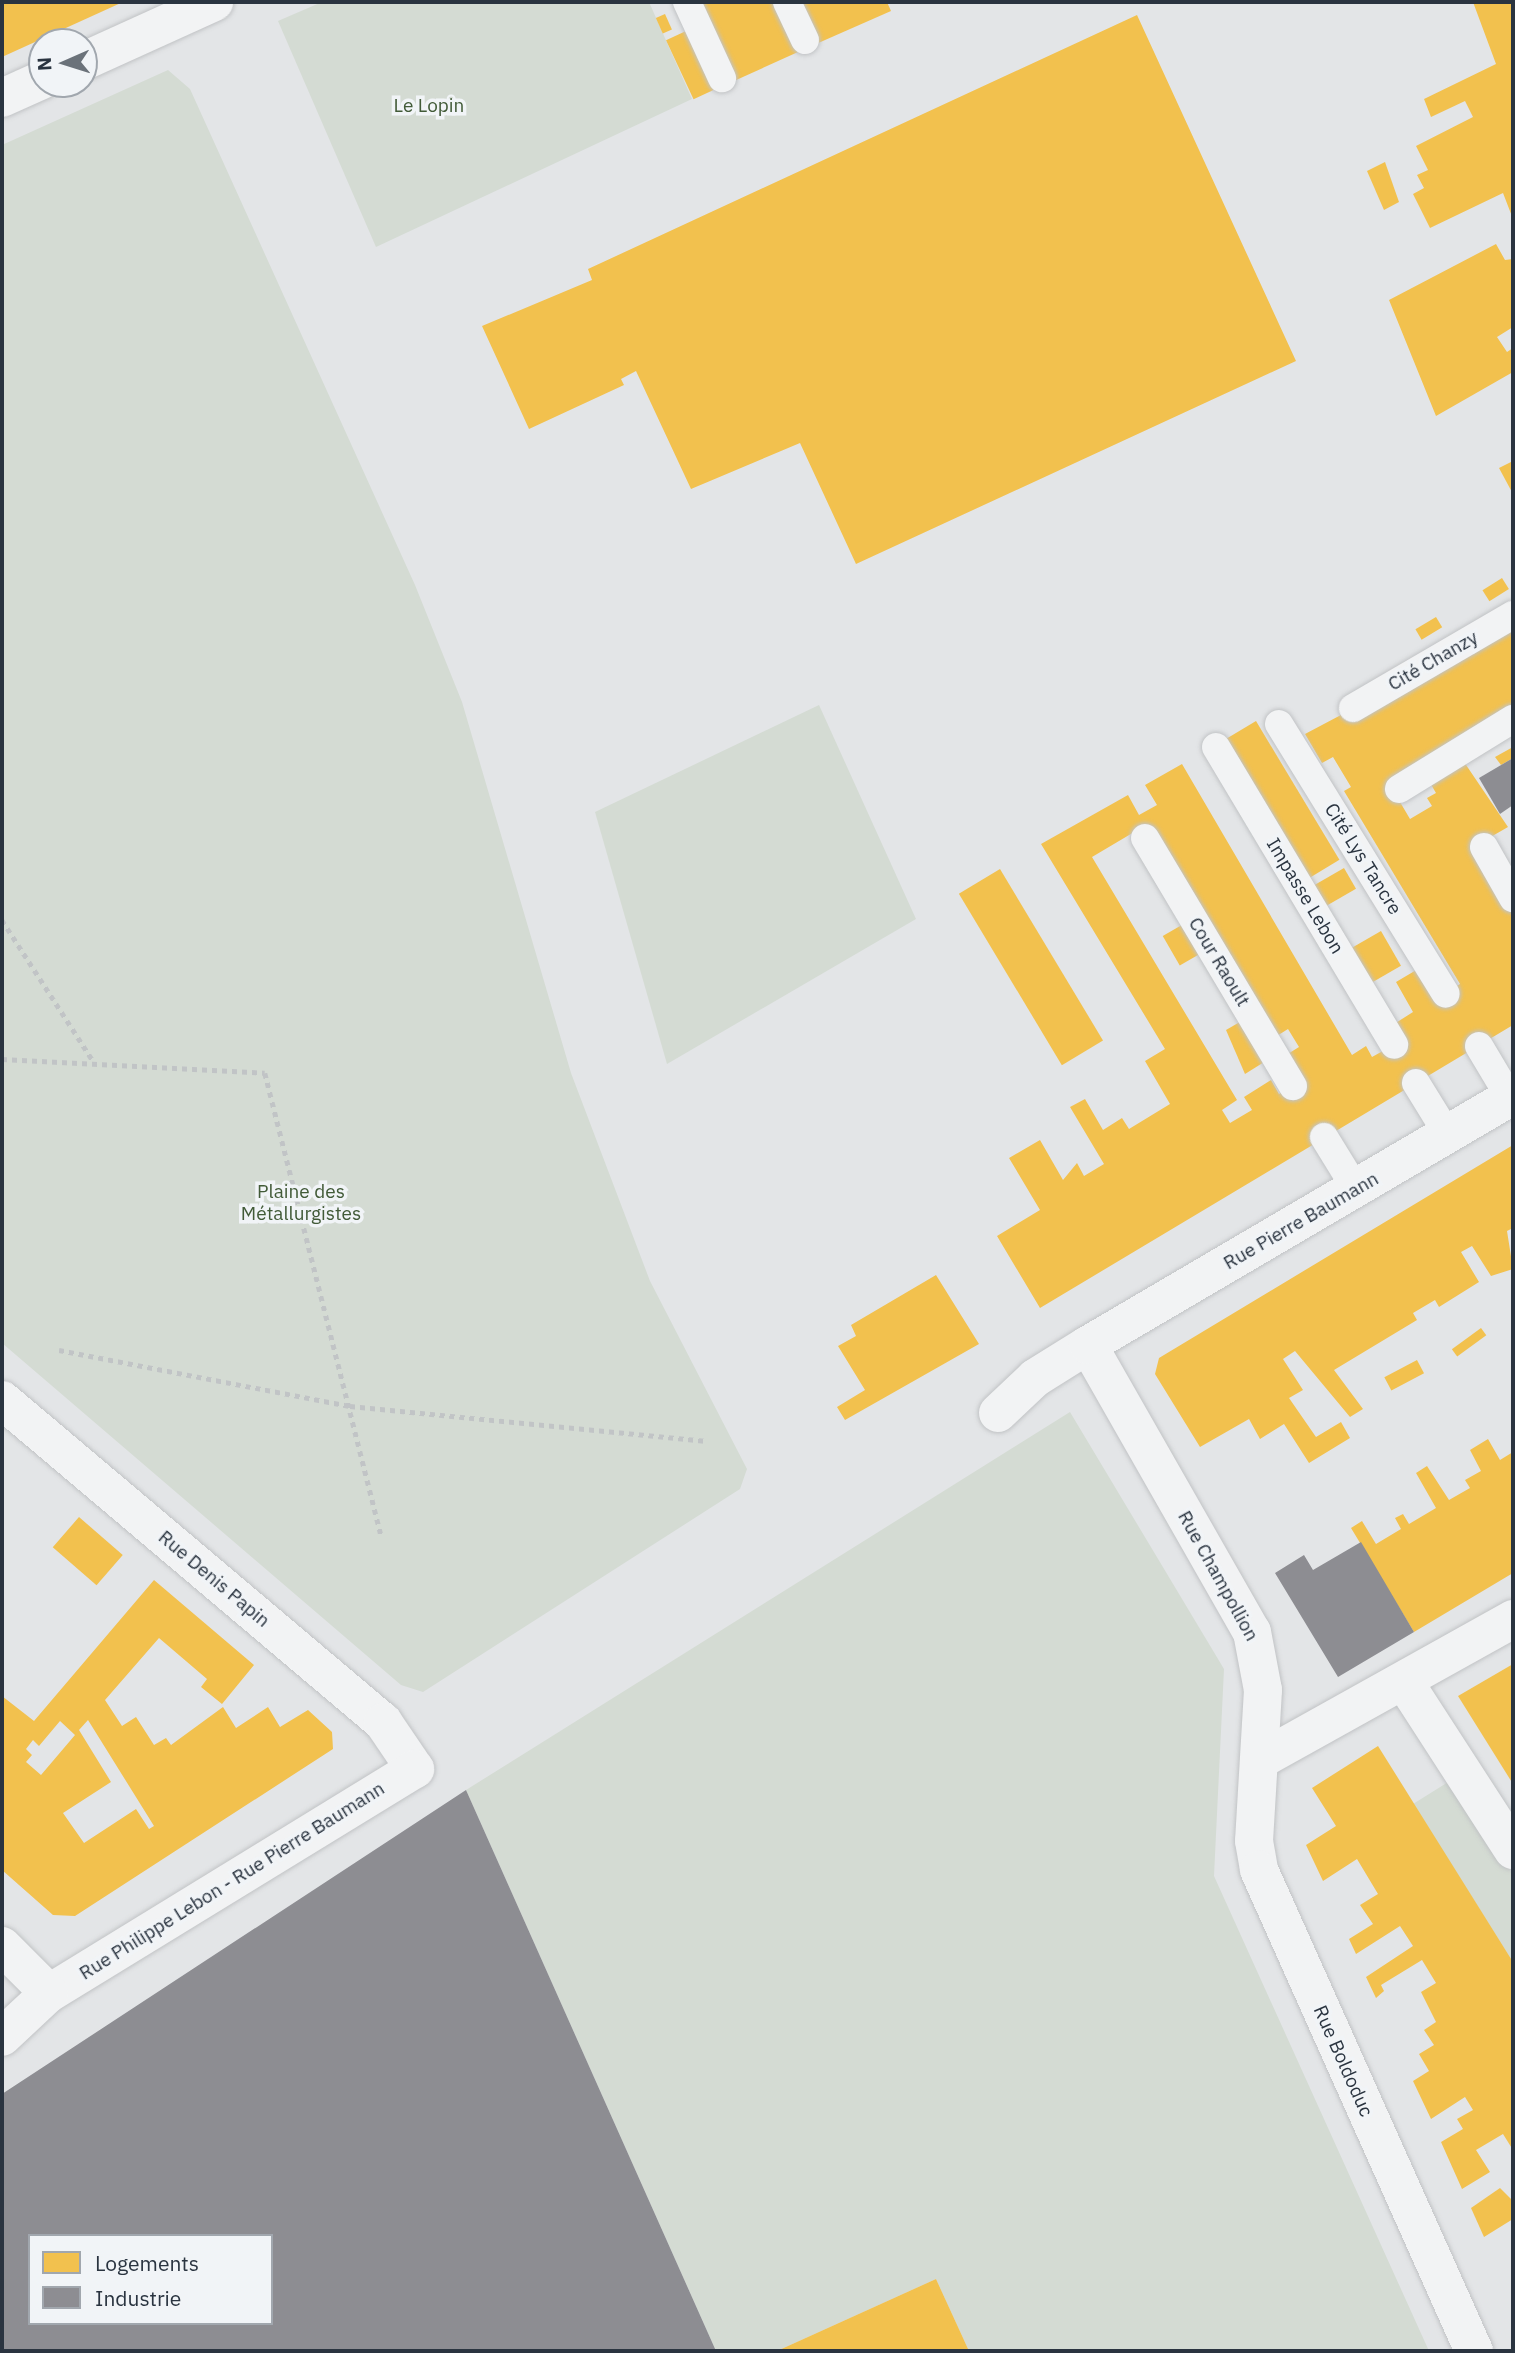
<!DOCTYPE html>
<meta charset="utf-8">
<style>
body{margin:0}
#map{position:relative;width:1515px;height:2353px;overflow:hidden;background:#e3e5e7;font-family:"IBM Plex Sans",sans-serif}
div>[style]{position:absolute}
.green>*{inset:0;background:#d4dbd3}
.homes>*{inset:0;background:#f2c14e;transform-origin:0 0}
.industry>*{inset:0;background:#8d8d92}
.path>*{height:4.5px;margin-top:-2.25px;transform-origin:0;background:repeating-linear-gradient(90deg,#c1c4c6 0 5px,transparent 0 10px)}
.roads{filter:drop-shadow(0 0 2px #c1c3c5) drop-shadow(0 0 2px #c1c3c5)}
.service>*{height:28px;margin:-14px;padding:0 14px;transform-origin:14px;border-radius:14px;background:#f2f3f4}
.minor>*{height:38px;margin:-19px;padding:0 19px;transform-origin:19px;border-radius:19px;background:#f2f3f4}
span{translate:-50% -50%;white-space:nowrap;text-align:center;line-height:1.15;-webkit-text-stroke:7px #f1f4f7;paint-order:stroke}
.park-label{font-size:19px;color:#425b38}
.street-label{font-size:19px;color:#2a3440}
.frame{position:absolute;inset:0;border:4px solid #2a3440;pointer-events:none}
.legend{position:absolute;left:28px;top:2234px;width:245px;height:91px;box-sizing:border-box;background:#f1f4f7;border:2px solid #a1a7ae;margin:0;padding:9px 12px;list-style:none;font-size:21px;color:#2a3440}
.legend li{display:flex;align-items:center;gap:14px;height:35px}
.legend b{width:35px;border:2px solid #a1a7ae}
.north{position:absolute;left:28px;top:28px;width:70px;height:70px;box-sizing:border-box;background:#f1f4f7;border:2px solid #a1a7ae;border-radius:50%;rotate:267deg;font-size:19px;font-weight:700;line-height:28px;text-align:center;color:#2a3440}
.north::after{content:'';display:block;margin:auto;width:24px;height:32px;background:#6b727a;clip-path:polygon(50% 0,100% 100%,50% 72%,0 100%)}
</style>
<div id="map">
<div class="green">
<div style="clip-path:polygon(322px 2px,649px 2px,692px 99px,376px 247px,278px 21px)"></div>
<div style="clip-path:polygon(168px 70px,190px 89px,415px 585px,462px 702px,571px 1073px,650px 1281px,747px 1469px,740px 1489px,423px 1692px,401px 1685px,2px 1343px,2px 145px)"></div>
<div style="clip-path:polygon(819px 705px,916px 919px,667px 1064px,595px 812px)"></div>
<div style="clip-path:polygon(1070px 1412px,1224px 1669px,1214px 1876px,1429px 2351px,969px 2351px,936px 2279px,777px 2351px,716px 2351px,466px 1790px)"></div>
<div style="clip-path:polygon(1453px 1779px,1513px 1875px,1513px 1962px,1413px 1804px)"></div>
</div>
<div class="homes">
<div style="clip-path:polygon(2px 2px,123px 2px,2px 57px)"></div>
<div style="clip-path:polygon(698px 2px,775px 2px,798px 52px,734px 81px)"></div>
<div style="clip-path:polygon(798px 2px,887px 2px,891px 11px,816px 44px)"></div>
<div style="clip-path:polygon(1473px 2px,1513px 2px,1513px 219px,1503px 193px,1430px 228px,1413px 194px,1424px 188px,1417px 175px,1428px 170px,1416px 146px,1473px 117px,1465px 101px,1431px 117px,1424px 99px,1496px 64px)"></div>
<div style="left:665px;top:14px;width:17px;height:10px;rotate:66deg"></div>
<div style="clip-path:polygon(1137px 15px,1296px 361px,856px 564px,800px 443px,691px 489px,636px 371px,621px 379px,624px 385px,529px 429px,482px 326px,592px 280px,588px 269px)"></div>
<div style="left:686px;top:31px;width:65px;height:22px;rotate:65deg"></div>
<div style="clip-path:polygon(1385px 162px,1399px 202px,1384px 210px,1367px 171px)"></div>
<div style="clip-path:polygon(1496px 244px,1505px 260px,1513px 259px,1513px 327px,1497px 337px,1507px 352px,1513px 348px,1513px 372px,1436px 416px,1389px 300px)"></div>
<div style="clip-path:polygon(1513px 461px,1513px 494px,1499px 468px)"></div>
<div style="left:1502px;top:578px;width:13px;height:23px;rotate:58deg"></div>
<div style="left:1436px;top:617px;width:12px;height:24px;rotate:59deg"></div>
<div style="clip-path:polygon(evenodd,1513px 624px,1513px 711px,1390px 785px,1410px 819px,1432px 806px,1427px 798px,1436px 793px,1426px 776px,1460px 756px,1508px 827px,1475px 846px,1513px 910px,1513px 1025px,1040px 1308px,997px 1236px,1040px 1210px,1009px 1158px,1040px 1140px,1063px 1180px,1077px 1163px,1084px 1176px,1104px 1164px,1070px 1107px,1085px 1099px,1103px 1130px,1122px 1118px,1129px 1129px,1170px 1104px,1145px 1061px,1165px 1049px,1041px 844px,1128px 795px,1139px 815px,1157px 805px,1145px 785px,1182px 764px,1352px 1055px,1366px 1046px,1372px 1057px,1401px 1041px,1391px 1026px,1413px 1012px,1396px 982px,1418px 969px,1436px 1000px,1460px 984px,1344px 791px,1351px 787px,1333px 757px,1322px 763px,1305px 734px,1513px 624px,1146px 825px,1272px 1039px,1288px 1029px,1299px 1047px,1283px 1057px,1293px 1086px,1279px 1094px,1271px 1080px,1244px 1097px,1252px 1110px,1230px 1123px,1222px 1110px,1237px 1100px,1092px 857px,1146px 825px)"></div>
<div style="left:1256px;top:721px;width:162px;height:38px;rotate:59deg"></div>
<div style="clip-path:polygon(1513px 747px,1513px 758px,1501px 765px,1495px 757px)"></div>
<div style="left:1344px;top:868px;width:24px;height:39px;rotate:60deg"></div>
<div style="left:1000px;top:869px;width:200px;height:48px;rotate:59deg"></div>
<div style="left:1187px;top:922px;width:34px;height:28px;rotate:60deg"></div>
<div style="left:1381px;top:931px;width:40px;height:39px;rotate:60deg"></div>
<div style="clip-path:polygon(1245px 1019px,1269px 1059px,1245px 1074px,1226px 1030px)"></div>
<div style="clip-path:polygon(1513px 1145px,1513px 1228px,1507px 1231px,1513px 1269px,1491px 1276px,1472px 1246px,1461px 1252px,1479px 1282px,1439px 1307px,1435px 1300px,1413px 1313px,1417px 1320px,1334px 1370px,1363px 1409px,1350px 1417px,1295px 1351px,1283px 1359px,1303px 1390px,1289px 1398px,1316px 1437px,1341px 1422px,1350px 1438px,1309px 1463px,1284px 1424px,1260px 1439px,1249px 1419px,1200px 1447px,1155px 1374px,1159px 1358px)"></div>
<div style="clip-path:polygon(936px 1275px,979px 1344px,845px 1420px,837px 1407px,865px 1390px,838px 1346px,856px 1336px,851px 1325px)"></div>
<div style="left:1481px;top:1328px;width:9px;height:36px;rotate:54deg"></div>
<div style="left:1417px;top:1360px;width:15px;height:37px;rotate:62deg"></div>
<div style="clip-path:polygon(1488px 1439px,1500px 1460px,1513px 1452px,1513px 1573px,1414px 1632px,1351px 1528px,1362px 1521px,1376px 1544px,1401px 1529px,1395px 1518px,1403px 1514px,1409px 1524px,1436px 1508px,1416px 1473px,1427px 1466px,1449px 1500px,1470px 1488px,1465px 1480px,1481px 1471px,1470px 1450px)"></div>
<div style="left:79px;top:1517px;width:58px;height:40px;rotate:41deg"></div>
<div style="clip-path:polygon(evenodd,154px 1580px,254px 1665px,222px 1704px,201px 1687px,207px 1679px,159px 1638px,105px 1700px,122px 1726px,136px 1717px,154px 1745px,166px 1738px,171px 1745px,223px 1707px,236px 1728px,268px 1707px,280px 1727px,308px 1710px,332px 1732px,333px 1749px,75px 1916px,53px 1915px,2px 1870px,2px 1696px,34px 1721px,154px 1580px,88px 1720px,154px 1826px,149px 1829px,136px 1809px,84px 1843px,63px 1813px,111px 1782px,79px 1730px,88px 1720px,154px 1580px,60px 1721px,75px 1735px,41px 1775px,26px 1762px,32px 1755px,26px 1749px,33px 1740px,39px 1746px,60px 1721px)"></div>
<div style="clip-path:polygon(1513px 1664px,1513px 1784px,1458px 1696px)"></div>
<div style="clip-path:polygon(1378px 1746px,1513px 1962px,1513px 2150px,1503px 2134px,1476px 2150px,1490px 2172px,1462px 2189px,1441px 2142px,1463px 2129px,1457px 2119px,1473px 2110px,1465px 2097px,1431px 2119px,1413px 2081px,1429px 2071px,1419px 2054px,1434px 2045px,1424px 2030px,1436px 2022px,1421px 1992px,1436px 1983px,1422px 1960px,1381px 1985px,1384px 1991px,1376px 1998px,1366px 1977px,1413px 1946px,1400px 1926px,1356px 1954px,1349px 1939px,1373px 1924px,1360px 1905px,1378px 1894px,1357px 1859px,1323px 1881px,1306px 1845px,1336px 1826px,1312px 1788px)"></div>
<div style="clip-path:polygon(1500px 2188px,1513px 2201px,1513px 2219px,1484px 2237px,1471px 2208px)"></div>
<div style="clip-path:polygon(936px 2279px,969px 2351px,777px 2351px)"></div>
</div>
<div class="industry">
<div style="clip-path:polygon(1513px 758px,1513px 805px,1500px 814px,1479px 778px)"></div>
<div style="clip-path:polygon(1361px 1542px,1414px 1632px,1338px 1677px,1275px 1573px,1304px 1555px,1313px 1570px)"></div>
<div style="clip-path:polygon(evenodd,466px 1790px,716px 2351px,2px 2351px,2px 2094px,466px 1790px,30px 2236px,271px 2236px,271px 2323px,30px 2323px,30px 2236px)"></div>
</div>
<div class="path">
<div style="left:2px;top:920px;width:169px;rotate:57.1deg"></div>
<div style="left:2px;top:1059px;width:263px;rotate:3deg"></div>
<div style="left:265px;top:1073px;width:479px;rotate:75.9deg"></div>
<div style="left:59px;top:1350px;width:296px;rotate:10.9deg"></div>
<div style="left:350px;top:1406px;width:356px;rotate:5.6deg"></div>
</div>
<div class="roads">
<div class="service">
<div style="left:687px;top:2px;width:84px;rotate:65.3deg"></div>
<div style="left:787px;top:2px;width:42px;rotate:64.7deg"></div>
<div style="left:1353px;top:708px;width:185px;rotate:-30.2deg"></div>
<div style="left:1279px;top:724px;width:317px;rotate:58.3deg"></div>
<div style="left:1216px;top:747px;width:347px;rotate:59.1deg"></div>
<div style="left:1399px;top:789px;width:134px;rotate:-31.6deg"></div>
<div style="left:1145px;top:838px;width:289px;rotate:59.2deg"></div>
<div style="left:1484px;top:847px;width:59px;rotate:60.4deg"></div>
<div style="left:1479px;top:1046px;width:61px;rotate:59.2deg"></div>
<div style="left:1416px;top:1083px;width:61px;rotate:58.4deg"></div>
<div style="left:1324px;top:1137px;width:61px;rotate:58.4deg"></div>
</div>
<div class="minor">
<div style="left:84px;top:61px;width:143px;rotate:-24.4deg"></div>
<div style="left:2px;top:98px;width:44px;rotate:-24.2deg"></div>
<div style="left:1088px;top:1345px;width:331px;rotate:60.3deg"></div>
<div style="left:1252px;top:1632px;width:59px;rotate:79.3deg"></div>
<div style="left:1263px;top:1690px;width:151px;rotate:93.4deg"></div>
<div style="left:1254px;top:1841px;width:29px;rotate:80deg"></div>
<div style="left:1259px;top:1870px;width:527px;rotate:65.92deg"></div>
<div style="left:2px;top:1400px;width:499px;rotate:40.2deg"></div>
<div style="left:383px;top:1722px;width:57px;rotate:55.8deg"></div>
<div style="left:415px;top:1769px;width:429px;rotate:148.5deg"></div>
<div style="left:49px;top:1993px;width:64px;rotate:136.9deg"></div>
<div style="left:998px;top:1413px;width:51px;rotate:-43.4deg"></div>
<div style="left:1035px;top:1378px;width:62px;rotate:-31.9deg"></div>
<div style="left:1088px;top:1345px;width:493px;rotate:-30.4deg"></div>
<div style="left:1405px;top:1683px;width:199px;rotate:57.1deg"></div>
<div style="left:1260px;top:1760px;width:290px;rotate:-29.1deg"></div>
<div style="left:2px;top:1946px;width:66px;rotate:45deg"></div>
</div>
</div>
<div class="park-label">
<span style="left:429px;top:106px">Le Lopin</span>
<span style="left:301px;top:1203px">Plaine des<br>Métallurgistes</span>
</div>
<div class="street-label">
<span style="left:1433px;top:661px;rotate:-30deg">Cité Chanzy</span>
<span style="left:1363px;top:859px;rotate:58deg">Cité Lys Tancre</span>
<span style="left:1305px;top:896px;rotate:59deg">Impasse Lebon</span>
<span style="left:1219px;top:962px;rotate:59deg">Cour Raoult</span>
<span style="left:1301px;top:1221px;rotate:-30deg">Rue Pierre Baumann</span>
<span style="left:1218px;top:1576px;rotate:61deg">Rue Champollion</span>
<span style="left:214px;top:1579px;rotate:40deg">Rue Denis Papin</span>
<span style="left:232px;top:1881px;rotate:-32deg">Rue Philippe Lebon - Rue Pierre Baumann</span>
<span style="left:1343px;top:2061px;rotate:66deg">Rue Boldoduc</span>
</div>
<div class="frame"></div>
<ul class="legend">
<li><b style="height:19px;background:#f2c14e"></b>Logements</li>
<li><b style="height:19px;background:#8d8d92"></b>Industrie</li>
</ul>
<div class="north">N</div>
</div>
